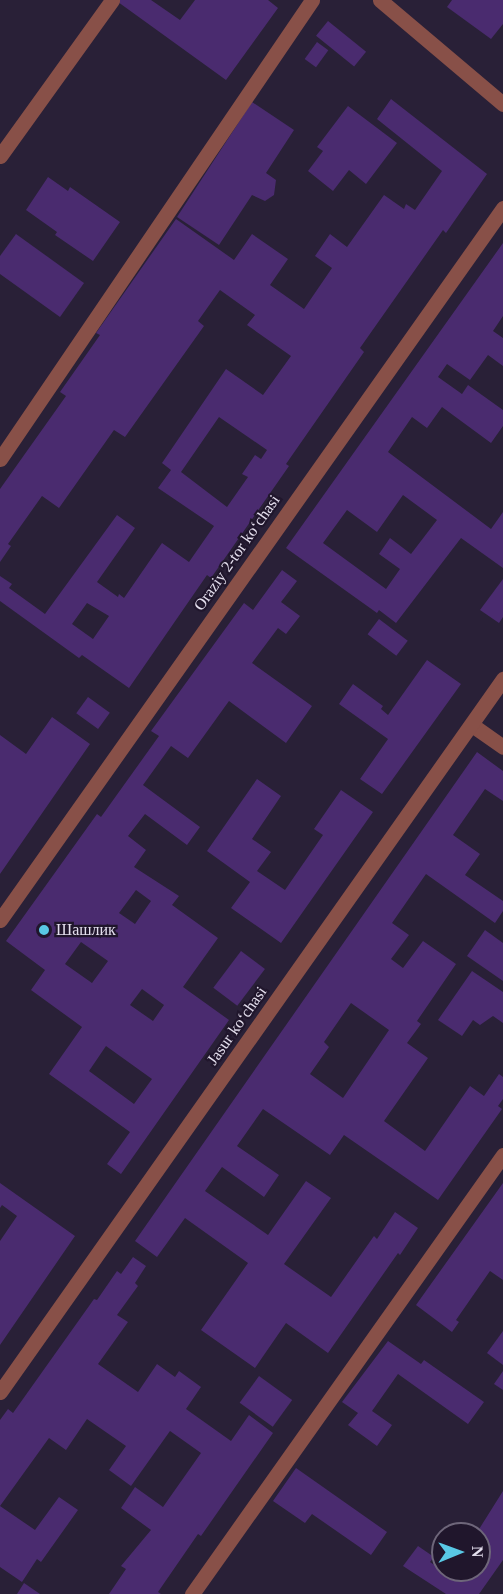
<!DOCTYPE html>
<meta charset="utf-8">
<style>
body{margin:0}
#map{position:relative;width:503px;height:1594px;overflow:hidden;background:#292037;font-family:"Times New Roman",serif}
div>[style]{position:absolute}
.building>*{inset:0;background:#4a2b6f;transform-origin:0 0}
.lane>*{height:15px;margin:-7.5px;padding:0 7.5px;transform-origin:7.5px;border-radius:7.5px;background:#885048}
.street>*{height:15px;margin:-7.5px;padding:0 7.5px;transform-origin:7.5px;border-radius:7.5px;background:#885048}
.dots>*{width:16px;height:16px;translate:-50% -50%;box-sizing:border-box;border:3px solid #20162c;border-radius:50%}
span{translate:-50% -50%;white-space:nowrap;text-align:center;line-height:1.15;-webkit-text-stroke:4.5px #20162c;paint-order:stroke}
.street-label{font-size:16px;color:#e4dfee}
.poi-label{font-size:16px;color:#e4dfee}
.left{translate:0 -50%;text-align:left}
.north{position:absolute;left:431px;top:1522px;width:60px;height:60px;box-sizing:border-box;background:#20162c;border:2px solid #6e667a;border-radius:50%;rotate:89deg;font-size:16px;font-weight:700;line-height:24px;text-align:center;color:#e4dfee}
.north::after{content:'';display:block;margin:auto;width:21px;height:27px;background:#59c8e5;clip-path:polygon(50% 0,100% 100%,50% 72%,0 100%)}
</style>
<div id="map">
<div class="building">
<div style="clip-path:polygon(120px 0,151px 0,180px 20px,195px 0,268px 0,278px 8px,226px 80px,118px 2px)"></div>
<div style="clip-path:polygon(452px 0,503px 0,503px 24px,491px 39px,447px 7px)"></div>
<div style="left:328px;top:21px;width:49px;height:19px;rotate:39deg"></div>
<div style="left:317px;top:42px;width:14px;height:21px;rotate:36deg"></div>
<div style="clip-path:polygon(evenodd,391px 99px,487px 174px,446px 233px,443px 230px,360px 348px,364px 352px,286px 464px,289px 466px,211px 578px,207px 575px,129px 688px,82px 655px,79px 658px,0 601px,0 576px,12px 584px,9px 588px,45px 614px,117px 515px,135px 528px,97px 582px,118px 597px,119px 594px,124px 598px,162px 543px,189px 562px,214px 526px,158px 488px,171px 470px,162px 463px,226px 369px,263px 395px,291px 356px,247px 325px,255px 315px,220px 290px,198px 321px,204px 326px,125px 437px,114px 430px,59px 508px,42px 496px,8px 544px,11px 546px,0 562px,0 489px,66px 396px,60px 392px,100px 335px,96px 333px,176px 219px,234px 260px,252px 234px,288px 259px,270px 285px,304px 309px,332px 268px,315px 256px,330px 234px,347px 247px,384px 195px,404px 209px,406px 204px,415px 210px,442px 171px,377px 119px,391px 99px,219px 417px,267px 450px,261px 459px,255px 455px,242px 474px,248px 477px,227px 507px,181px 472px,219px 417px,391px 99px,87px 603px,109px 616px,93px 639px,72px 624px,87px 603px)"></div>
<div style="clip-path:polygon(252px 102px,294px 130px,266px 173px,276px 180px,274px 195px,265px 201px,252px 195px,219px 245px,177px 217px)"></div>
<div style="clip-path:polygon(348px 106px,397px 143px,366px 184px,349px 170px,333px 191px,308px 171px,323px 151px,317px 147px)"></div>
<div style="clip-path:polygon(48px 177px,68px 191px,70px 187px,120px 222px,93px 261px,55px 235px,57px 232px,26px 210px)"></div>
<div style="clip-path:polygon(16px 234px,84px 283px,60px 317px,0 274px,0 256px)"></div>
<div style="clip-path:polygon(evenodd,503px 243px,503px 316px,493px 331px,503px 338px,503px 366px,488px 355px,470px 380px,447px 364px,438px 377px,462px 394px,468px 385px,503px 410px,503px 426px,491px 443px,442px 407px,427px 428px,412px 417px,388px 452px,491px 529px,503px 512px,503px 568px,461px 538px,396px 623px,379px 610px,377px 613px,286px 548px,503px 243px,403px 495px,437px 520px,411px 554px,390px 538px,379px 554px,400px 569px,386px 589px,323px 543px,347px 510px,377px 532px,403px 495px)"></div>
<div style="clip-path:polygon(evenodd,282px 570px,297px 581px,281px 602px,300px 616px,286px 634px,278px 628px,252px 663px,312px 706px,286px 743px,229px 701px,188px 758px,171px 746px,143px 785px,200px 827px,187px 845px,145px 814px,128px 836px,146px 850px,134px 867px,179px 896px,172px 905px,218px 938px,183px 987px,229px 1020px,121px 1174px,107px 1164px,130px 1132px,49px 1074px,82px 1027px,31px 990px,45px 970px,6px 941px,97px 814px,101px 817px,159px 736px,151px 731px,244px 603px,253px 610px,282px 570px,136px 890px,151px 901px,135px 924px,119px 913px,136px 890px,282px 570px,81px 942px,108px 961px,92px 983px,65px 964px,81px 942px,282px 570px,142px 989px,164px 1005px,153px 1021px,130px 1005px,142px 989px,282px 570px,106px 1046px,152px 1079px,134px 1104px,89px 1071px,106px 1046px)"></div>
<div style="clip-path:polygon(503px 579px,503px 617px,499px 623px,480px 610px)"></div>
<div style="left:379px;top:619px;width:36px;height:19px;rotate:37deg"></div>
<div style="clip-path:polygon(427px 660px,461px 684px,382px 794px,360px 779px,388px 739px,339px 704px,353px 684px,383px 706px,381px 709px,388px 715px)"></div>
<div style="left:88px;top:697px;width:27px;height:20px;rotate:36deg"></div>
<div style="clip-path:polygon(52px 717px,90px 744px,0 874px,0 735px,26px 754px)"></div>
<div style="clip-path:polygon(evenodd,477px 752px,503px 771px,503px 801px,485px 789px,453px 835px,480px 854px,465px 875px,503px 901px,503px 911px,495px 923px,426px 874px,392px 923px,409px 935px,391px 959px,403px 968px,423px 941px,456px 964px,417px 1021px,421px 1024px,407px 1043px,428px 1058px,384px 1121px,425px 1151px,470px 1086px,484px 1096px,499px 1074px,503px 1077px,503px 1099px,498px 1106px,502px 1109px,438px 1200px,344px 1135px,330px 1155px,263px 1109px,237px 1146px,279px 1175px,264px 1197px,222px 1167px,205px 1191px,268px 1235px,306px 1181px,331px 1198px,284px 1264px,331px 1297px,374px 1236px,377px 1239px,395px 1212px,418px 1228px,400px 1255px,398px 1253px,328px 1353px,286px 1323px,255px 1368px,201px 1330px,248px 1263px,185px 1218px,157px 1257px,135px 1241px,477px 752px,351px 1003px,389px 1030px,343px 1098px,310px 1074px,329px 1047px,324px 1042px,351px 1003px)"></div>
<div style="clip-path:polygon(257px 779px,281px 796px,252px 839px,271px 852px,257px 871px,285px 890px,323px 835px,314px 829px,341px 790px,373px 812px,281px 943px,231px 908px,250px 882px,207px 851px)"></div>
<div style="clip-path:polygon(485px 930px,503px 943px,503px 981px,467px 956px)"></div>
<div style="left:241px;top:951px;width:30px;height:46px;rotate:37deg"></div>
<div style="clip-path:polygon(472px 971px,503px 992px,503px 1023px,493px 1016px,480px 1025px,473px 1020px,462px 1036px,438px 1020px)"></div>
<div style="clip-path:polygon(0 1183px,75px 1236px,0 1345px,0 1241px,17px 1216px,2px 1205px,0 1208px)"></div>
<div style="clip-path:polygon(503px 1183px,503px 1280px,490px 1271px,456px 1320px,459px 1322px,452px 1332px,416px 1305px)"></div>
<div style="clip-path:polygon(133px 1257px,146px 1266px,135px 1283px,138px 1286px,117px 1315px,128px 1322px,98px 1364px,138px 1392px,157px 1364px,175px 1377px,179px 1371px,201px 1387px,186px 1409px,231px 1441px,249px 1415px,273px 1433px,201px 1536px,198px 1534px,158px 1592px,161px 1594px,109px 1594px,126px 1569px,121px 1566px,151px 1530px,121px 1508px,135px 1487px,163px 1507px,201px 1453px,170px 1431px,131px 1486px,109px 1470px,126px 1446px,87px 1419px,66px 1450px,49px 1438px,0 1506px,35px 1530px,59px 1497px,78px 1510px,41px 1562px,37px 1559px,22px 1582px,0 1567px,0 1420px,8px 1409px,13px 1413px,94px 1299px,97px 1300px,117px 1271px,121px 1274px)"></div>
<div style="clip-path:polygon(503px 1331px,503px 1365px,487px 1353px)"></div>
<div style="clip-path:polygon(388px 1341px,421px 1364px,424px 1360px,484px 1402px,468px 1424px,398px 1374px,372px 1411px,392px 1425px,377px 1446px,348px 1425px,358px 1413px,342px 1402px)"></div>
<div style="clip-path:polygon(503px 1371px,503px 1390px,494px 1384px)"></div>
<div style="left:259px;top:1376px;width:41px;height:33px;rotate:36deg"></div>
<div style="clip-path:polygon(296px 1468px,387px 1532px,371px 1555px,312px 1514px,305px 1523px,273px 1501px)"></div>
<div style="clip-path:polygon(503px 1491px,503px 1560px,479px 1594px,446px 1594px,403px 1566px,418px 1546px,434px 1557px,430px 1562px,447px 1574px,450px 1570px,479px 1570px,479px 1534px,476px 1534px)"></div>
<div style="clip-path:polygon(24px 1583px,40px 1594px,17px 1594px)"></div>
</div>
<div class="lane">
<div style="left:0;top:156px;width:192px;rotate:-54.3deg"></div>
<div style="left:0;top:459px;width:555px;rotate:-55.79deg"></div>
</div>
<div class="street">
<div style="left:380px;top:0;width:161px;rotate:40.2deg"></div>
<div style="left:472px;top:725px;width:38px;rotate:35deg"></div>
<div style="left:0;top:920px;width:872px;rotate:-54.76deg"></div>
<div style="left:0;top:1392px;width:873px;rotate:-54.8deg"></div>
<div style="left:192px;top:1594px;width:538px;rotate:-54.69deg"></div>
</div>
<div class="dots">
<div style="left:44px;top:930px;background:#59c8e5"></div>
</div>
<div class="street-label">
<span style="left:237px;top:553px;rotate:-55deg">Oraziy 2-tor koʻchasi</span>
<span style="left:237px;top:1026px;rotate:-55deg">Jasur koʻchasi</span>
</div>
<div class="poi-label">
<span class="left" style="left:56px;top:930px">Шашлик</span>
</div>
<div class="north">N</div>
</div>
